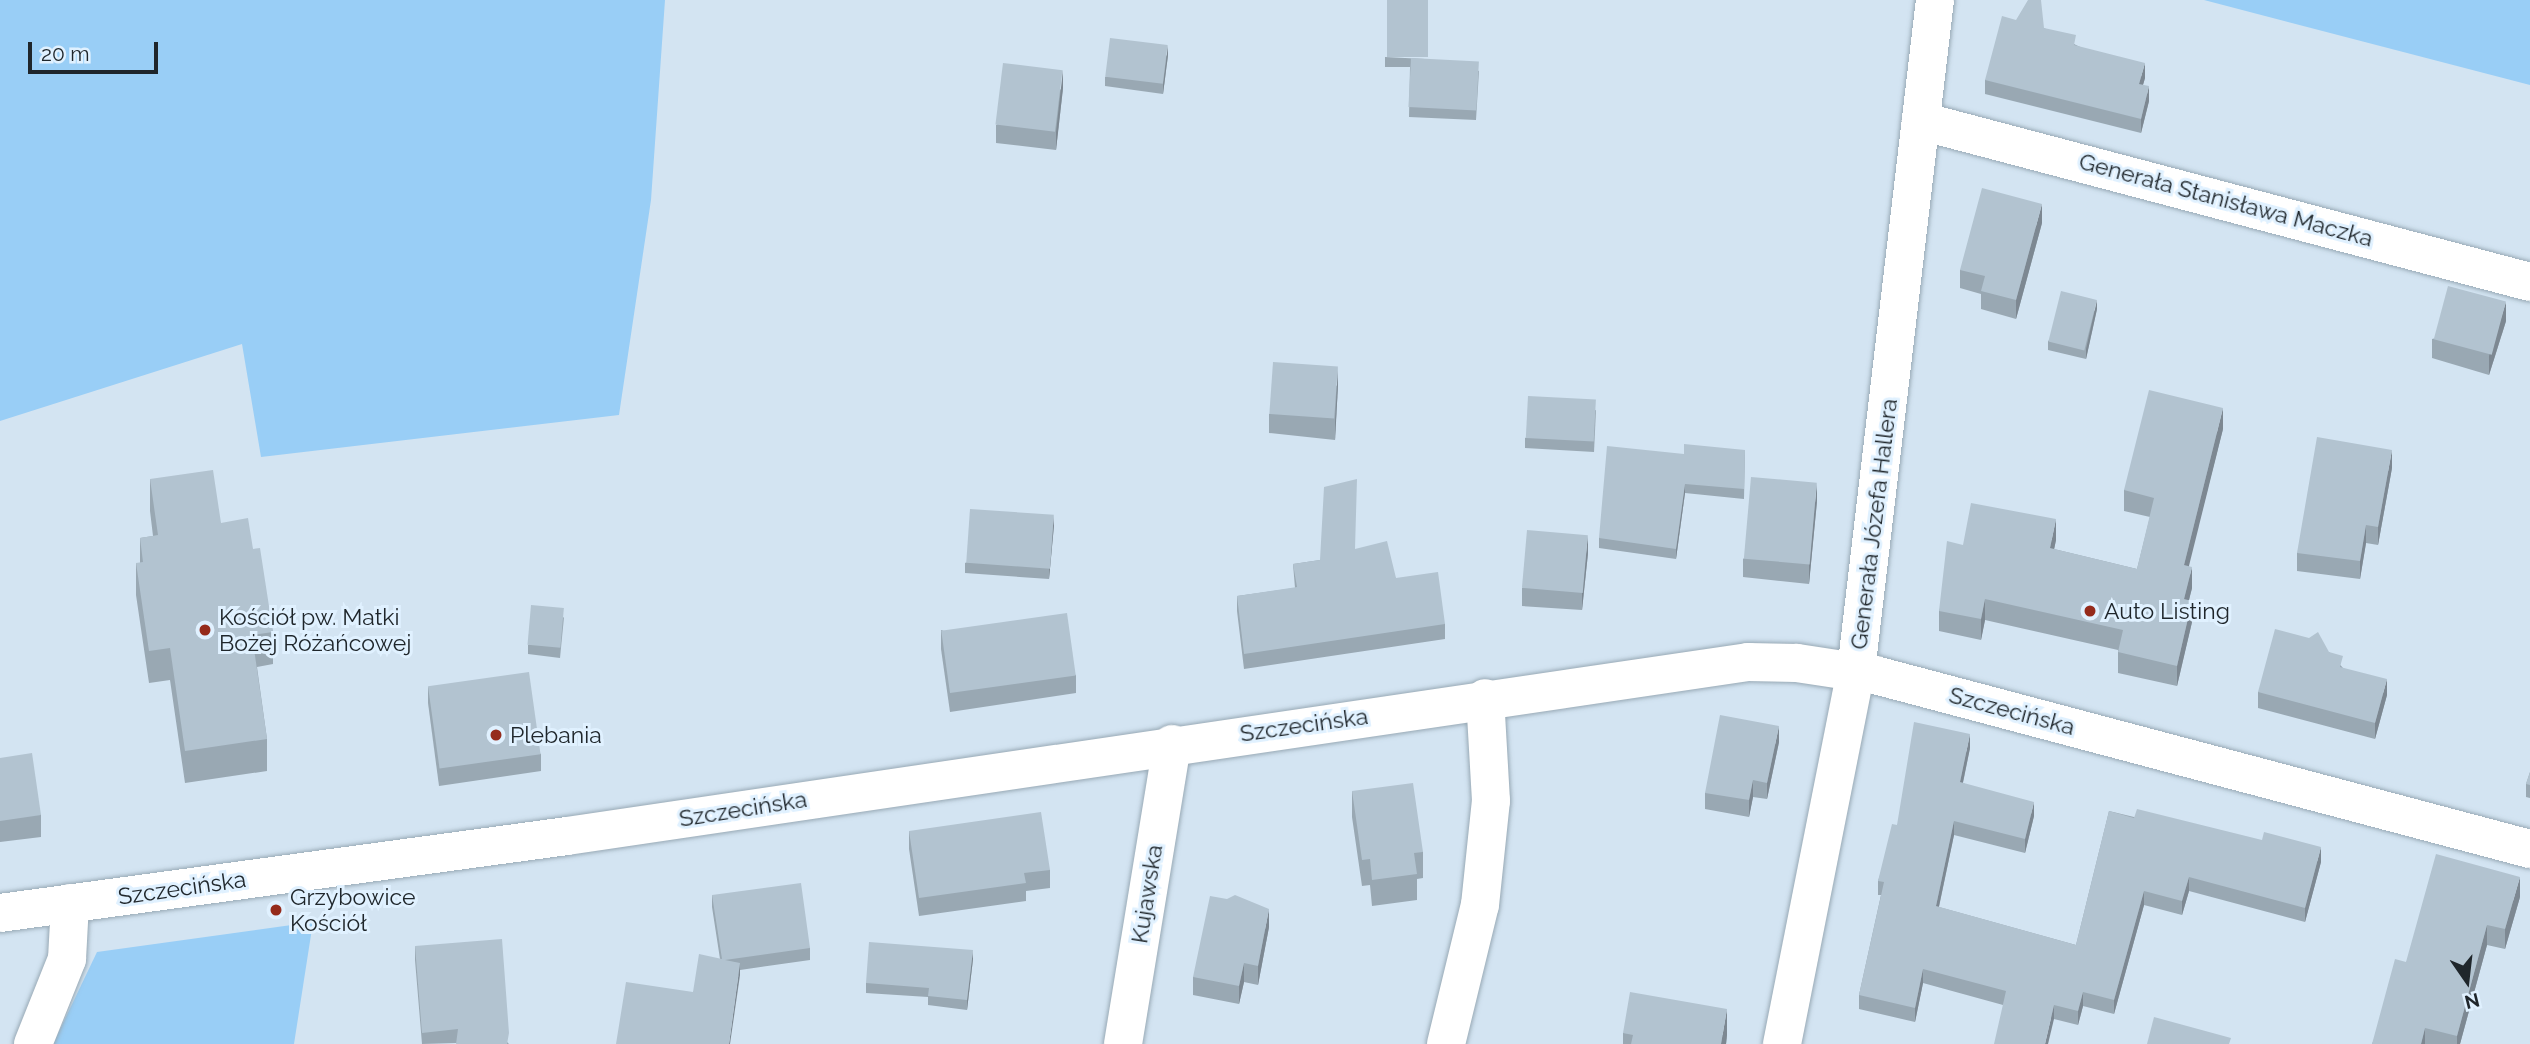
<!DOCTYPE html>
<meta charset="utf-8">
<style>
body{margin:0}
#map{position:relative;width:2530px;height:1044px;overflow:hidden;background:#d3e4f2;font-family:Raleway,sans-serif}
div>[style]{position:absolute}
.green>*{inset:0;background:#99cef6}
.roads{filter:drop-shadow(0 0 2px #98a9b5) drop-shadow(0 0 2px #98a9b5)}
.minor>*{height:38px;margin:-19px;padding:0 19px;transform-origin:19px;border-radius:19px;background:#fff}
.wall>*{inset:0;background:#99a8b3}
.shaded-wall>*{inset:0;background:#7d8892}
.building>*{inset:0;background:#b2c3d0;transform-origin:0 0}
.dots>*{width:19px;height:19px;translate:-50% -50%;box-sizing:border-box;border:4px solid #e0f1ff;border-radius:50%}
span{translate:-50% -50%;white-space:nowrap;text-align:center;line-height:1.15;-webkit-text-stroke:6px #e0f1ff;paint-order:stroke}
.street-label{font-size:23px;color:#1f262b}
.poi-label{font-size:23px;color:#1f262b}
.left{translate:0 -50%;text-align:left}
.north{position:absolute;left:2432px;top:946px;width:70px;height:70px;-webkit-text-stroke:5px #e0f1ff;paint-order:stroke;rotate:166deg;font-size:19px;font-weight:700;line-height:28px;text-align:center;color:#1f262b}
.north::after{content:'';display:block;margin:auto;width:24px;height:32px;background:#1f262b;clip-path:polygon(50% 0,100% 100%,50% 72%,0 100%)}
.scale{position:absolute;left:28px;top:42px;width:130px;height:32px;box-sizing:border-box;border:4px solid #1f262b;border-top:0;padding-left:9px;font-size:21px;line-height:24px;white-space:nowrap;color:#1f262b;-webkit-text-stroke:5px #e0f1ff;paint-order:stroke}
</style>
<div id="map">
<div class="green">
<div style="clip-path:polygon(0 0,665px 0,651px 200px,619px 415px,261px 457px,242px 344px,0 421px)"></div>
<div style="clip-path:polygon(2204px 0,2530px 0,2530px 85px)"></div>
<div style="clip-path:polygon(313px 922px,294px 1044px,53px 1044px,97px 952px)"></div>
</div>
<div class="roads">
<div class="minor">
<div style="left:1921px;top:121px;width:630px;rotate:14.81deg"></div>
<div style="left:0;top:913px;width:572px;rotate:-7.73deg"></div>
<div style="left:567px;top:836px;width:1194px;rotate:-8.38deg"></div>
<div style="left:1748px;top:662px;width:49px;rotate:1.2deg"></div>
<div style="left:1797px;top:663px;width:79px;rotate:8.7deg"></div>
<div style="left:1875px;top:675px;width:678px;rotate:14.88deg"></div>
<div style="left:33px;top:1044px;width:92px;rotate:-68.2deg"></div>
<div style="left:67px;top:959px;width:56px;rotate:-86.9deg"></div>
<div style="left:1123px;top:1044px;width:304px;rotate:-80.7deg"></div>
<div style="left:1446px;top:1044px;width:143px;rotate:-76.3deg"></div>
<div style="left:1480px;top:905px;width:105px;rotate:-84deg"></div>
<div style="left:1491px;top:801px;width:103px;rotate:-93.3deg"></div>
<div style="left:1782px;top:1044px;width:380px;rotate:-78.8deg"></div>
<div style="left:1856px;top:671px;width:676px;rotate:-83.29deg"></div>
</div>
</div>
<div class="wall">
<div style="clip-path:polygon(2044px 28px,2076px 45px,2145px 78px,2143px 85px,2149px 101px,2141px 133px,1985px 94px,1985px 80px)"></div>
<div style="clip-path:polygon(1168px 55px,1163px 94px,1105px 86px,1105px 77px)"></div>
<div style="clip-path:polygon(1385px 57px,1425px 59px,1479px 71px,1476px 120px,1409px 117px,1410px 67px,1385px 67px)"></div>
<div style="clip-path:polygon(1063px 88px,1056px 150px,996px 143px,996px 125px)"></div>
<div style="clip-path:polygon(2042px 223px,2016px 319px,1981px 309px,1981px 294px,1960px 288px,1960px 270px)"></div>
<div style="clip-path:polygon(2097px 309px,2086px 359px,2048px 350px,2048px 341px)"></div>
<div style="clip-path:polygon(2506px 321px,2489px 375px,2432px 358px,2432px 339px)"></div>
<div style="clip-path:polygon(1338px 385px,1335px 440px,1269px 433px,1269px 414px)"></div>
<div style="clip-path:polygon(1596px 410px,1594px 452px,1525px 448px,1525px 438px)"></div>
<div style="clip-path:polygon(2223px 429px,2188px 566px,2192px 588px,2189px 600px,2192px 622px,2177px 686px,2118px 673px,2118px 650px,1985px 620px,1981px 640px,1939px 631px,1939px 611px,1963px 545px,2056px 540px,2054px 549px,2137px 569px,2150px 517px,2124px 511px,2124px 490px)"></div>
<div style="clip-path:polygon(1745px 450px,1744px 499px,1685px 493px,1676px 559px,1599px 548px,1599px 538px,1684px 454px)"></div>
<div style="clip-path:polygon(2392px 468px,2378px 545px,2366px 543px,2360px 579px,2297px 571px,2297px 553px)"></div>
<div style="clip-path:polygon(150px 479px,221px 523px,253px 549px,273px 632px,273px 664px,257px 667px,267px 739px,267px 771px,185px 783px,170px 680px,149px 683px,136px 595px,136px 563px,140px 563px,140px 538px,153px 536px,150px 511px)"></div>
<div style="clip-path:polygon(1817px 501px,1809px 584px,1743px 577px,1743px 559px)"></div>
<div style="clip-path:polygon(1054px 525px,1049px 579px,965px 573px,965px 563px)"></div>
<div style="clip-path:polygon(1355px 549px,1396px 578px,1445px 624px,1445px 639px,1244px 669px,1237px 611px,1237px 596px,1295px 588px,1293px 564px,1320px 560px)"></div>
<div style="clip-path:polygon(1588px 553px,1582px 610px,1522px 606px,1522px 588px)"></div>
<div style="clip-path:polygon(564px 617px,560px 658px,528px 654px,528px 645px)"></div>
<div style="clip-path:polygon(941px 630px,1076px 675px,1076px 693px,950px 712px,941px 649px)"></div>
<div style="clip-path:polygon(2329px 652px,2343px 668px,2387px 695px,2375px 739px,2258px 708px,2258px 692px)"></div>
<div style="clip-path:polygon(428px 687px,541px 754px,541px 771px,439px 786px,428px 703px)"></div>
<div style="clip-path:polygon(1779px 742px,1767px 799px,1753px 797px,1749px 817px,1705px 809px,1705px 793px)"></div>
<div style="clip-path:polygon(1970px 748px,1963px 783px,2034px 816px,2025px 853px,1954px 835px,1939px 907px,2076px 945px,2109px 811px,2321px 862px,2305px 922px,2189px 891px,2182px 915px,2144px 905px,2114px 1014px,2083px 1006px,2078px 1025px,2054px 1019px,1923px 983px,1915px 1022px,1859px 1009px,1859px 995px,1881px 895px,1878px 895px,1878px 881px,1897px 825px)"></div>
<div style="clip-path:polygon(0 758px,41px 815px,41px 837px,0 842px)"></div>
<div style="clip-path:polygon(2530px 772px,2530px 798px,2526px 797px,2526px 784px)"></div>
<div style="clip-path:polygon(1352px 791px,1423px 852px,1423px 878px,1417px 879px,1417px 900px,1372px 906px,1370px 885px,1362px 886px,1352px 817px)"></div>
<div style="clip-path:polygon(909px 831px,1050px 870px,1050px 888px,1026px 891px,1026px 901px,919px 916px,909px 849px)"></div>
<div style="clip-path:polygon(712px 895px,810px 948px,810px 960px,740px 970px,740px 975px,693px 992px,720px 959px,712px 907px)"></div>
<div style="clip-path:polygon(2520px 897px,2505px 949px,2487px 945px,2460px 1044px,2372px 1044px,2406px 962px)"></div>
<div style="clip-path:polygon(1269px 927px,1258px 985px,1244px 982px,1239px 1004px,1193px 995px,1193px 977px)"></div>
<div style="clip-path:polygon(415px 946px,509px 1044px,456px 1043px,422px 1044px,415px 960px)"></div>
<div style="clip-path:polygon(973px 959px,967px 1010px,928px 1005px,928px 997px,866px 993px,866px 983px)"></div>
<div style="clip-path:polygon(1623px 1033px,1727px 1035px,1726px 1044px,1623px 1044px)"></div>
</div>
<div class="shaded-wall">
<div style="clip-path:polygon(1168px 45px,1168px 55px,1163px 94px,1163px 85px)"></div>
<div style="clip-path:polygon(2145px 63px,2145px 78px,2139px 98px,2139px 84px)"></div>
<div style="clip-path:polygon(1063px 70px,1063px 88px,1056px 150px,1056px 132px)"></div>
<div style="clip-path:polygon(2149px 86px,2149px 101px,2141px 133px,2141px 119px)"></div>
<div style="clip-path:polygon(2042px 204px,2042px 223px,2016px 319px,2016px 300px)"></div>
<div style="clip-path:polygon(2097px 300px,2097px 309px,2086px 359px,2086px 349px)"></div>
<div style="clip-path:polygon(2506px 302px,2506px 321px,2489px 375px,2489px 356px)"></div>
<div style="clip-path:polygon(1338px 366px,1338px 385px,1335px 440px,1335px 422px)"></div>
<div style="clip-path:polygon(2223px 408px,2223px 429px,2184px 586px,2184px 565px)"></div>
<div style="clip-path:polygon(2392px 450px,2392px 468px,2378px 545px,2378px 527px)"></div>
<div style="clip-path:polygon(1817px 483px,1817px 501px,1809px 584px,1809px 565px)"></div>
<div style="clip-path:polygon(1685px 484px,1685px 493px,1676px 559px,1676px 549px)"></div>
<div style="clip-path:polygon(1054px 515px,1054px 525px,1049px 579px,1049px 570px)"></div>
<div style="clip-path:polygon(2056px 519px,2056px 540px,2050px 569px,2050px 548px)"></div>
<div style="clip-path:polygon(2366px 525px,2366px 543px,2360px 579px,2360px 561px)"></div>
<div style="clip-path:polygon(1588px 535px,1588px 553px,1582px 610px,1582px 592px)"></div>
<div style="clip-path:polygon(2192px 567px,2192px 588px,2184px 619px,2184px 599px)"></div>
<div style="clip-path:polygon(1985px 599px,1985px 620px,1981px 640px,1981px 619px)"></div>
<div style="clip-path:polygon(2192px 601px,2192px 622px,2177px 686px,2177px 666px)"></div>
<div style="clip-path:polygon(2387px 679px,2387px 695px,2375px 739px,2375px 723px)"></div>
<div style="clip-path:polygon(1779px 726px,1779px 742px,1767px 799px,1767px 783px)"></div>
<div style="clip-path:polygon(1970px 734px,1970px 748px,1960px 796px,1960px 782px)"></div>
<div style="clip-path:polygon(1753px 780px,1753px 797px,1749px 817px,1749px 800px)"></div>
<div style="clip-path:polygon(2034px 802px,2034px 816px,2025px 853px,2025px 839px)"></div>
<div style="clip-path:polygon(1954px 821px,1954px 835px,1936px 920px,1936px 906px)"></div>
<div style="clip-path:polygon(2321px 847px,2321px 862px,2305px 922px,2305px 908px)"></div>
<div style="clip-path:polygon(2189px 877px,2189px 891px,2182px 915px,2182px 901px)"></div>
<div style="clip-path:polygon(2520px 877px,2520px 897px,2505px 949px,2505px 929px)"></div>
<div style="clip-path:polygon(2144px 891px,2144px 905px,2114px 1014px,2114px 1000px)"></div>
<div style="clip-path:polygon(1269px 909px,1269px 927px,1258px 985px,1258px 966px)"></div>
<div style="clip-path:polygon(2487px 925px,2487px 945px,2460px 1044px,2457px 1044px,2457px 1036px)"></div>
<div style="clip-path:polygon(973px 950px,973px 959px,967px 1010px,967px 1000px)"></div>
<div style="clip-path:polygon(740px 963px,740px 975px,730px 1044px,729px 1044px)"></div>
<div style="clip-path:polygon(1244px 963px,1244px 982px,1239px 1004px,1239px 986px)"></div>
<div style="clip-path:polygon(1923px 969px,1923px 983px,1915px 1022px,1915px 1008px)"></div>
<div style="clip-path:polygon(2083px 992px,2083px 1006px,2078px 1025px,2078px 1011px)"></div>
<div style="clip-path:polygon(2054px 1005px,2054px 1019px,2048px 1044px,2045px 1044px)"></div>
<div style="clip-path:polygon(1727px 1009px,1727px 1035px,1726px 1044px,1721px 1044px)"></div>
<div style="clip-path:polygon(2425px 1028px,2425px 1044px,2421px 1044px)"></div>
</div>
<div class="building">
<div style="left:1387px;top:0;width:41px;height:57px"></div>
<div style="clip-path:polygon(2028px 0,2041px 0,2044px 28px,2076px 35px,2074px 45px,2145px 63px,2139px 84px,2149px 86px,2141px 119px,1985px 80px,2002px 16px,2016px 20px)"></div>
<div style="left:1110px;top:38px;width:58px;height:39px;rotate:7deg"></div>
<div style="left:1411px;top:58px;width:68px;height:49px;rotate:3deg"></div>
<div style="left:1003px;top:63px;width:60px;height:62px;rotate:7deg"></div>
<div style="clip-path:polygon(1982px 188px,2042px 204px,2016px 300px,1981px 291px,1985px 276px,1960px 270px)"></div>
<div style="left:2448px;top:286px;width:60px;height:55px;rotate:15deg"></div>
<div style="left:2061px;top:291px;width:37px;height:52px;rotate:14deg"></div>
<div style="left:1273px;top:362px;width:65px;height:52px;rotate:4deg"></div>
<div style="clip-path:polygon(2149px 390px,2223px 408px,2184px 565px,2192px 567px,2184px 599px,2192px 601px,2177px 666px,2118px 652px,2123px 630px,1985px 599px,1981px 619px,1939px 611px,1947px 541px,1963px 545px,1971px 503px,2056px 519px,2050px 548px,2137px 569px,2154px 498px,2124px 490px)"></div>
<div style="left:1528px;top:396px;width:68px;height:42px;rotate:3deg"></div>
<div style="clip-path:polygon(2317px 437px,2392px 450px,2378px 527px,2366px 525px,2360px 561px,2297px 553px)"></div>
<div style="clip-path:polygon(1684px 444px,1745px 450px,1744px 489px,1685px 484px,1676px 549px,1599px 538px,1607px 446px,1684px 454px)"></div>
<div style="clip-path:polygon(213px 470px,221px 523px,248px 518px,253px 549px,260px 548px,273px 632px,252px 635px,267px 739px,185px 751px,170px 648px,149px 651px,136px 563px,143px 562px,140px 538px,158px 535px,150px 479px)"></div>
<div style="left:1751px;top:477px;width:66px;height:82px;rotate:5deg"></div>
<div style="clip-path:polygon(1357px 479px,1355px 549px,1387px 541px,1396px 578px,1438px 572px,1445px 624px,1244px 654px,1237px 596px,1297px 587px,1293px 564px,1320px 560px,1324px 487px)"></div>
<div style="left:970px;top:509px;width:84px;height:54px;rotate:4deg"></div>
<div style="left:1527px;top:530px;width:61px;height:58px;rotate:5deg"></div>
<div style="left:531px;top:605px;width:33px;height:40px;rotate:5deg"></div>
<div style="left:1067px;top:613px;width:63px;height:127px;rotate:82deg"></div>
<div style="clip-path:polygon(2275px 629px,2309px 638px,2318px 632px,2329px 652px,2343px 656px,2340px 667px,2387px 679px,2375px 723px,2258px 692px)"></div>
<div style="left:529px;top:672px;width:83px;height:102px;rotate:82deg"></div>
<div style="clip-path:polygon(1720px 715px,1779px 726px,1767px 783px,1753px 780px,1749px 800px,1705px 793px)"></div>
<div style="clip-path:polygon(1914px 722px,1970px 734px,1960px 782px,2034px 802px,2025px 839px,1954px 821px,1936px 906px,2076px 945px,2109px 811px,2134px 818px,2137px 809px,2262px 840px,2264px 832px,2321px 847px,2305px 908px,2189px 877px,2182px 901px,2144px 891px,2114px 1000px,2083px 992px,2078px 1011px,2054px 1005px,2045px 1044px,1994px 1044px,2006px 991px,1923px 969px,1915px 1008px,1859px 995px,1884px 882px,1878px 881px,1892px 824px,1897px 825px)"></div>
<div style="clip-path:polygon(32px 753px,41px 815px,0 821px,0 758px)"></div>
<div style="clip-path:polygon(2530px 772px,2530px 785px,2526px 784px)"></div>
<div style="clip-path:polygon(1413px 783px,1423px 852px,1414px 853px,1417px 874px,1372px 880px,1370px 859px,1362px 860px,1352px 791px)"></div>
<div style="clip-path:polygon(1041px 812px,1050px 870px,1024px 873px,1026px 883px,919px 898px,909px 831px)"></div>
<div style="clip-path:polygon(2436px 854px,2520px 877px,2505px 929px,2487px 925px,2457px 1036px,2425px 1028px,2421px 1044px,2372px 1044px,2395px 959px,2406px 962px)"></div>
<div style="clip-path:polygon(801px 883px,810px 948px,725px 960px,740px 963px,729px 1044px,616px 1044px,626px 982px,693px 992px,699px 954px,722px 959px,712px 895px)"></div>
<div style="clip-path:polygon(1235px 895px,1269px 909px,1258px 966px,1244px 963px,1239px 986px,1193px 977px,1210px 896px,1227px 899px)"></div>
<div style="clip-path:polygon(502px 939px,509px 1033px,507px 1044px,456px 1044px,458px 1029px,422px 1033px,415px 946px)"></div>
<div style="clip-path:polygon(869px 942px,973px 950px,967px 1000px,928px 996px,929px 988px,866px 983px)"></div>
<div style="clip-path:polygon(1630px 992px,1727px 1009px,1721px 1044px,1631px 1044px,1633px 1035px,1623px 1033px)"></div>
<div style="clip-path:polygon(2154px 1017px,2231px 1038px,2229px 1044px,2147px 1044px)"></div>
</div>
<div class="dots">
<div style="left:2090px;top:611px;background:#952b1c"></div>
<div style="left:205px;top:630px;background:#952b1c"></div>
<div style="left:496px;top:735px;background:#952b1c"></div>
<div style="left:276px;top:910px;background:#952b1c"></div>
</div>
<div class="street-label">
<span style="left:2226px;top:200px;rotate:15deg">Generała Stanisława Maczka</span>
<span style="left:1874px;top:524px;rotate:-83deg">Generała Józefa Hallera</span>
<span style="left:2012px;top:711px;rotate:15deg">Szczecińska</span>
<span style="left:1304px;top:725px;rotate:-8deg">Szczecińska</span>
<span style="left:743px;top:809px;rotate:-9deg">Szczecińska</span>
<span style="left:182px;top:888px;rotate:-8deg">Szczecińska</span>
<span style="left:1147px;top:894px;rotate:-81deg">Kujawska</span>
</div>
<div class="poi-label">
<span class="left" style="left:2104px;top:611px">Auto Listing</span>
<span class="left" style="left:219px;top:630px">Kościół pw. Matki<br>Bożej Różańcowej</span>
<span class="left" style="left:510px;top:735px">Plebania</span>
<span class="left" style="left:290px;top:910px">Grzybowice<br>Kościół</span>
</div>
<div class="north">N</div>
<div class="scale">20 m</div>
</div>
